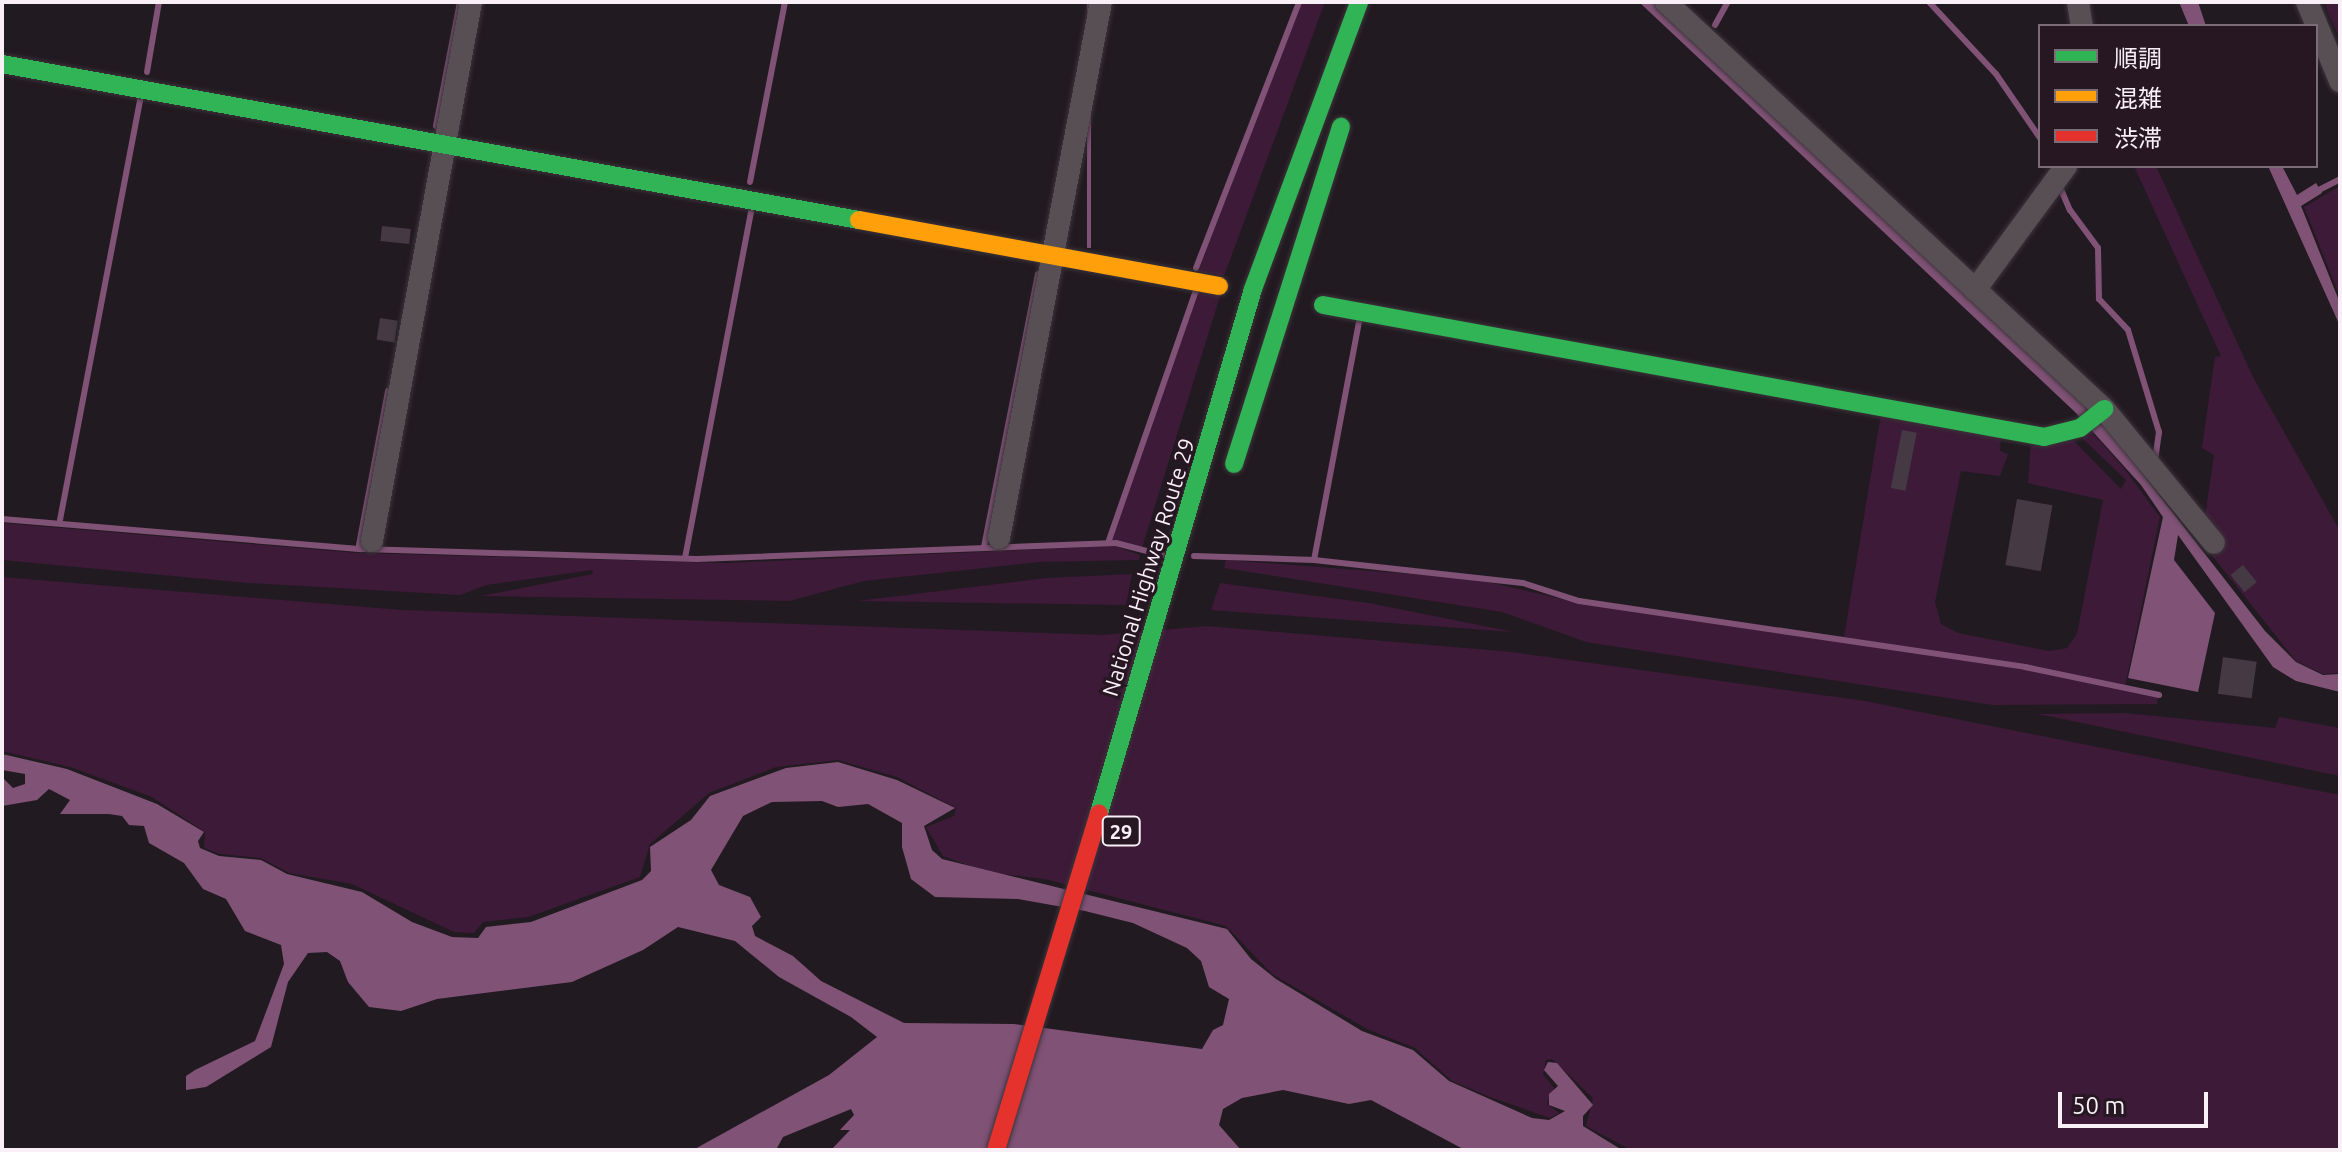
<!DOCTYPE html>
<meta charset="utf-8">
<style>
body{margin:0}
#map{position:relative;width:2342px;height:1152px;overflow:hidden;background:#221a21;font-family:Ubuntu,"Noto Sans JP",sans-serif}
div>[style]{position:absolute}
.green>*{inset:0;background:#3d1a37}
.water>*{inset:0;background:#805276;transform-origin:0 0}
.stream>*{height:6px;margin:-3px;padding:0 3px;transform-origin:3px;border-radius:3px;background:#805276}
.building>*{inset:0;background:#453943;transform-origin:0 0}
.roads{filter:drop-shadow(0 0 2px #3b343a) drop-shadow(0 0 2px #3b343a)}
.street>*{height:22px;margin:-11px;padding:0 11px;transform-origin:11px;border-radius:11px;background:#584f55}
.fast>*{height:18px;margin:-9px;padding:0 9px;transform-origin:9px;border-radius:9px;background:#30b455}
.slow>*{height:18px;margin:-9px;padding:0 9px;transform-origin:9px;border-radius:9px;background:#ff9f0a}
.jam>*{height:18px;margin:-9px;padding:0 9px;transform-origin:9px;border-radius:9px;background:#e5322d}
span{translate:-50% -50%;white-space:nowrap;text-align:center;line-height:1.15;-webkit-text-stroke:6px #261722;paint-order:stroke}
.shield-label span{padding:2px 6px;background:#261722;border:2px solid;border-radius:6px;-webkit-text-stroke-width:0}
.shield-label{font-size:20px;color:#f9eff6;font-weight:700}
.street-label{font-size:22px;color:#f9eff6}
.frame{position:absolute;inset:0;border:4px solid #f9eff6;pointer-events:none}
.legend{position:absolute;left:2038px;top:24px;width:280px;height:144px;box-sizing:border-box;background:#261722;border:2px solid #7a6d77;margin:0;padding:10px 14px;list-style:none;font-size:24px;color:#f9eff6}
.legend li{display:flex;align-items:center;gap:16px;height:40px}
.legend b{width:40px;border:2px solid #7a6d77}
.scale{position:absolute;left:2058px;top:1092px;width:150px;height:36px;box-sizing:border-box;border:4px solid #f9eff6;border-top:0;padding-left:10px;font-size:24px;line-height:28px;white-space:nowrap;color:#f9eff6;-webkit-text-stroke:6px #261722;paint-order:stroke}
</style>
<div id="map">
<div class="green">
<div style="clip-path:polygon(1301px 2px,1325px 2px,1224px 276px,1198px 272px)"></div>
<div style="clip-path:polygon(2325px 2px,2340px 2px,2340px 39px,2328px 13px)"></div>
<div style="clip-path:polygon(2134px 166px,2156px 166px,2253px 377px,2340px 531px,2340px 673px,2323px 674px,2296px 661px,2164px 495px,2204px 523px,2214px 455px,2202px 448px,2215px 357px,2221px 356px)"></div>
<div style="clip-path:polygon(2340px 186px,2340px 297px,2304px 207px)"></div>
<div style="clip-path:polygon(1199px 289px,1221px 293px,1141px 551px,1111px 541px)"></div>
<div style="clip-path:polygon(1881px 414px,2001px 436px,2000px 451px,2008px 454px,2000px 476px,1961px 471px,1935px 602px,1941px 624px,1958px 633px,2049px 651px,2067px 648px,2077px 634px,2103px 500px,2028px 483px,2031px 442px,2073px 440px,2121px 489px,2126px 480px,2081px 437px,2090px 430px,2123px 467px,2160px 517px,2125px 687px,1844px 637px)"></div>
<div style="clip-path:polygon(2px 523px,357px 553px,726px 563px,1115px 546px,1140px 555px,1139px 560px,1039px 562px,864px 581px,789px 601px,481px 596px,593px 574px,592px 570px,486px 585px,460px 595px,248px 583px,2px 560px)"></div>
<div style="clip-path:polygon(1226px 560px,1476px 579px,1579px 603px,2025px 669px,2158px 698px,2157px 704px,1993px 705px,1586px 642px,1502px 612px,1224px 568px)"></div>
<div style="clip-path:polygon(1132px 574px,1126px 605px,857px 601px,1046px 578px)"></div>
<div style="clip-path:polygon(2px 577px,402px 610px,1103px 635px,1207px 626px,1512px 652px,1865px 701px,2340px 795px,2340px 1150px,1631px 1150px,1586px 1126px,1593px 1098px,1552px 1059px,1546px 1060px,1543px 1074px,1554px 1088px,1547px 1104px,1559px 1113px,1550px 1118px,1490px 1097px,1452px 1081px,1415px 1048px,1367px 1029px,1272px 974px,1226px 926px,1045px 879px,987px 872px,943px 856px,926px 827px,954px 816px,956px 808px,897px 777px,838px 760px,776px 767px,709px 793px,650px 844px,640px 877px,528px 917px,483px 922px,474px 933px,454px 932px,352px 884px,289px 873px,261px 858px,220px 854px,204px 848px,205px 832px,152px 797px,70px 767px,2px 751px)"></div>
<div style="clip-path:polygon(1220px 583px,1369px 603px,1514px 632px,1211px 610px)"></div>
<div style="clip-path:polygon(2125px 713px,2275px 728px,2279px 717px,2340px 728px,2340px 776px,2038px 714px)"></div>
</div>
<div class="water">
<div style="left:1087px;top:2px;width:4px;height:246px"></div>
<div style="clip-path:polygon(1639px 2px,1656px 2px,2088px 404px,2265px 631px,2296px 662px,2323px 675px,2340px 674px,2340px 692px,2296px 681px,2273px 667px,2178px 535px,2174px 560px,2215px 613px,2198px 692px,2128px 678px,2163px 517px,2141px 485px,2076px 413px)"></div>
<div style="clip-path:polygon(2179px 2px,2198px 2px,2206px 26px,2189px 26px)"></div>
<div style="clip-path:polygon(2268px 166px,2282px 166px,2297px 195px,2316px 183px,2322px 193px,2301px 206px,2340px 303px,2340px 326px)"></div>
<div style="clip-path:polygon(evenodd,2px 754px,67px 769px,157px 804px,204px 832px,198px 841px,200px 848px,219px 856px,261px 860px,287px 874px,362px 892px,412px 922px,452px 937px,478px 938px,486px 927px,531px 922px,642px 880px,651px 871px,650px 847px,691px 820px,710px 796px,786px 768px,838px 762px,897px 780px,955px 808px,924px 826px,932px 850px,942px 859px,1227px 929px,1251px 959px,1276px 979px,1362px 1031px,1413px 1050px,1449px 1081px,1532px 1118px,1549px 1120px,1565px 1111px,1549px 1105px,1549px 1094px,1558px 1086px,1544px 1070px,1548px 1062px,1557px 1063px,1593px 1105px,1583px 1116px,1583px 1126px,1622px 1150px,1465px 1150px,1371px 1100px,1349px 1104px,1283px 1090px,1242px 1098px,1223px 1109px,1219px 1125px,1241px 1150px,831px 1150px,850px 1130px,840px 1130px,854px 1115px,851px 1109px,783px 1137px,776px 1150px,693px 1150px,829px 1075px,877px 1037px,851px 1017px,779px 977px,735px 941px,678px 927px,643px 950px,572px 982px,437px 999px,401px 1011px,369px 1007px,348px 982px,340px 961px,327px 952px,308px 953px,288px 982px,271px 1047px,206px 1087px,186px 1090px,186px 1076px,195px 1070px,255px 1041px,284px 964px,281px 945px,245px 931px,226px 899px,203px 889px,184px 863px,149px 843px,144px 826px,129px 825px,122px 816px,109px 814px,60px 814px,70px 800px,49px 789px,37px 800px,2px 806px,2px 777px,13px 788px,25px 784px,25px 774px,2px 770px,2px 754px,822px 801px,838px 807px,868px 804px,902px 823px,902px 847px,911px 879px,935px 897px,1018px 899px,1085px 911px,1133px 923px,1187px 948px,1201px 961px,1209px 987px,1229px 999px,1223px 1025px,1213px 1030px,1202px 1049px,1014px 1024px,904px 1023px,821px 981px,793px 956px,755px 936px,752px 926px,761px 917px,750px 897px,719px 885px,711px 870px,743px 816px,772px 802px,822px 801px)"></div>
</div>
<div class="stream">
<div style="left:1929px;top:2px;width:98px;rotate:47.1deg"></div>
<div style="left:1996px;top:74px;width:78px;rotate:55.5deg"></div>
<div style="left:1715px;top:25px;width:26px;rotate:-61deg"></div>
<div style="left:147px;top:72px;width:71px;rotate:-80.3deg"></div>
<div style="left:436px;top:126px;width:126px;rotate:-79deg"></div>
<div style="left:750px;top:182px;width:183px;rotate:-79deg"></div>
<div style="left:2060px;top:187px;width:25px;rotate:67deg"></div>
<div style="left:2070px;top:210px;width:47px;rotate:53.6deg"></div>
<div style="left:2098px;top:248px;width:51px;rotate:88.9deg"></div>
<div style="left:2099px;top:299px;width:42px;rotate:46.9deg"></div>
<div style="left:2128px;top:330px;width:107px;rotate:73.1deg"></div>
<div style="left:2159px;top:432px;width:28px;rotate:98deg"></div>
<div style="left:2315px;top:192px;width:28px;rotate:-27deg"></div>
<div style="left:1196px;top:268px;width:285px;rotate:-68.8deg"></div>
<div style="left:2px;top:519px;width:361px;rotate:4.8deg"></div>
<div style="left:362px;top:549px;width:335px;rotate:1.7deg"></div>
<div style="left:697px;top:559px;width:419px;rotate:-2.2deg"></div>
<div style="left:1116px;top:543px;width:48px;rotate:14.6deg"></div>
<div style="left:60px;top:520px;width:428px;rotate:-79.2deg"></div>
<div style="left:1108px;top:543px;width:265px;rotate:-70.8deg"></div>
<div style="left:359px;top:545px;width:157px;rotate:-79.3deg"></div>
<div style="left:984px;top:547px;width:278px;rotate:-78.8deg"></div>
<div style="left:1194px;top:556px;width:120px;rotate:1.9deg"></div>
<div style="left:1314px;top:560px;width:210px;rotate:6.3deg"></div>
<div style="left:1523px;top:583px;width:59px;rotate:17.8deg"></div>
<div style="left:1579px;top:601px;width:451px;rotate:8.4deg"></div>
<div style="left:2025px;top:667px;width:137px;rotate:11.8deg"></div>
<div style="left:685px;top:558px;width:352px;rotate:-79.2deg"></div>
<div style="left:1314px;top:560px;width:242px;rotate:-79.3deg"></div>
</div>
<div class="building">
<div style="left:382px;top:226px;width:29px;height:15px;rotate:6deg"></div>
<div style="left:380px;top:318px;width:18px;height:22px;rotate:9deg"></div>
<div style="left:1902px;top:430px;width:15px;height:59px;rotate:11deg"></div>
<div style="left:2017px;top:499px;width:36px;height:67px;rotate:10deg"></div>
<div style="left:2243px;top:565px;width:22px;height:16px;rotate:51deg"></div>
<div style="left:2223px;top:657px;width:34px;height:37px;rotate:8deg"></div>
</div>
<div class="roads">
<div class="street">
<div style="left:1666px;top:2px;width:598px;rotate:42.9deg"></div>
<div style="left:2104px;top:409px;width:173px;rotate:50.6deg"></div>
<div style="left:2078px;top:2px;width:24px;rotate:81deg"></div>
<div style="left:2307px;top:2px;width:86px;rotate:67.3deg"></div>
<div style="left:1975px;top:290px;width:154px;rotate:-53.7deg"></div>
<div style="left:999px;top:538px;width:546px;rotate:-79.23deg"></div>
<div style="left:372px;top:541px;width:548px;rotate:-79.59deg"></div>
</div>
<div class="fast">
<div style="left:2px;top:64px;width:871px;rotate:10.32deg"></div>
<div style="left:1323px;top:305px;width:733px;rotate:10.37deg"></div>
<div style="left:2044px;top:437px;width:37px;rotate:-14deg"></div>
<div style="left:2080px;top:428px;width:31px;rotate:-38deg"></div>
<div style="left:1234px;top:464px;width:354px;rotate:-72.4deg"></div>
<div style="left:1099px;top:813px;width:546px;rotate:-73.62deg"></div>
<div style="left:1253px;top:289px;width:306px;rotate:-69.7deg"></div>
</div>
<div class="slow">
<div style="left:859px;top:220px;width:366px;rotate:10.4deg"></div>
</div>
<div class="jam">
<div style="left:996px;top:1150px;width:352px;rotate:-73deg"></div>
</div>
</div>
<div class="shield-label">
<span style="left:1121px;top:831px">29</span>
</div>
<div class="street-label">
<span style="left:1148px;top:567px;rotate:-73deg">National Highway Route 29</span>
</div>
<div class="frame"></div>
<ul class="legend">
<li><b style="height:10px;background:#30b455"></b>順調</li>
<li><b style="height:10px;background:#ff9f0a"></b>混雑</li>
<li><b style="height:10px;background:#e5322d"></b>渋滞</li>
</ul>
<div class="scale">50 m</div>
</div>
